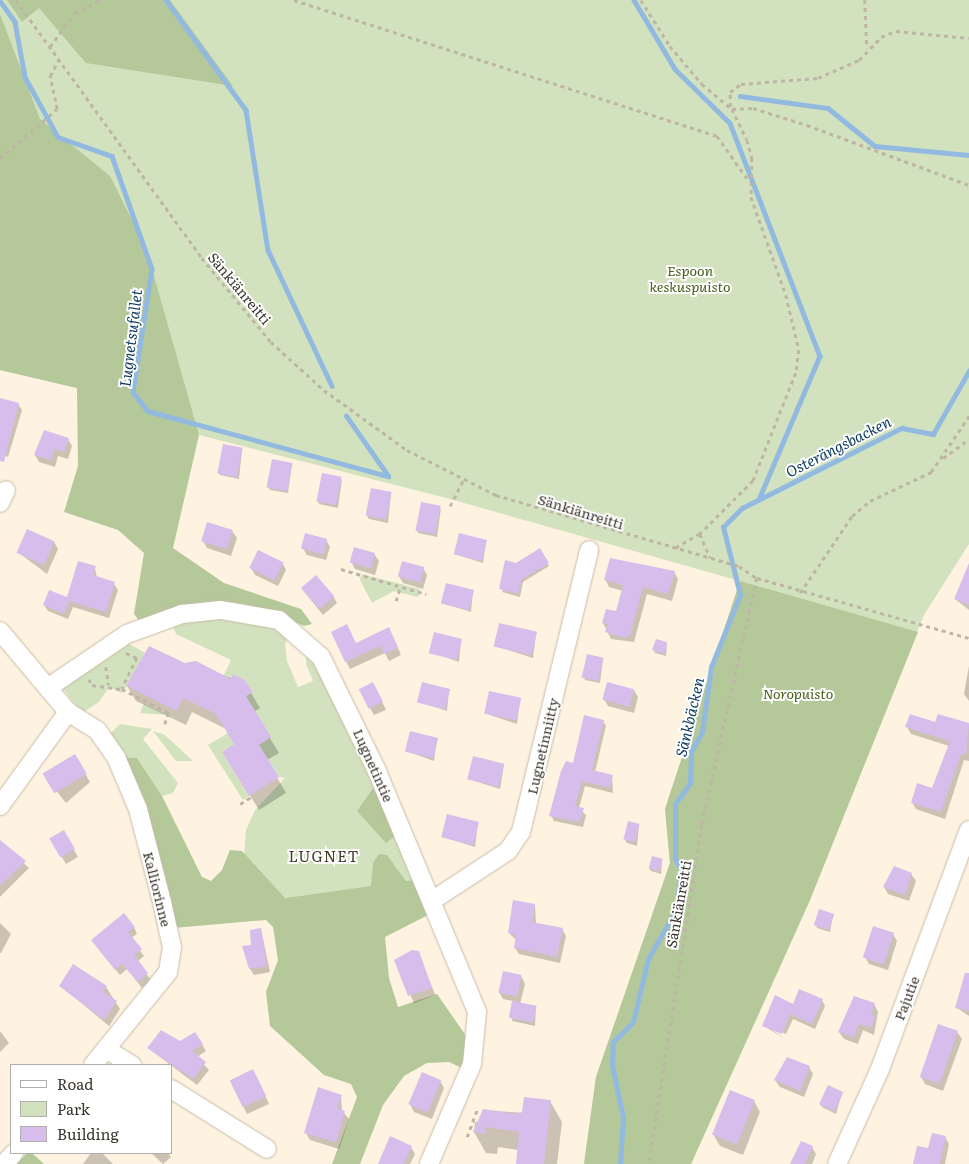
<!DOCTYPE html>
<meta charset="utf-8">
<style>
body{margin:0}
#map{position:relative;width:969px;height:1164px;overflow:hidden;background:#fef3e1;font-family:Literata,serif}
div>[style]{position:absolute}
.green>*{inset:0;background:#d2e2be}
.forest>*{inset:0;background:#b4c899}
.shadow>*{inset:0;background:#0003;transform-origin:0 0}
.stream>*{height:4.5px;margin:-2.25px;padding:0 2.25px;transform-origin:2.25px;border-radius:2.25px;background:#92bae0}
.building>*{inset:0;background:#d6bdeb;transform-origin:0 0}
.path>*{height:2.5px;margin-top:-1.25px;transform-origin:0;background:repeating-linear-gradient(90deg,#beb5a6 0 4px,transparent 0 8px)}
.roads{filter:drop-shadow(0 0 1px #c9bca7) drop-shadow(0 0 1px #c9bca7)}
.minor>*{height:18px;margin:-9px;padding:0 9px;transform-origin:9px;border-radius:9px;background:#fff}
span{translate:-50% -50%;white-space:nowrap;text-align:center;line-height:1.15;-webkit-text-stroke:4px #fff;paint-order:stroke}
.park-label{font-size:14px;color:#465f1a;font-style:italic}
.street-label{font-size:14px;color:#3b362d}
.water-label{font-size:15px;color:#0b3a5e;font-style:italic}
.neighbourhood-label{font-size:15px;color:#453a28;letter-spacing:1px}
.legend{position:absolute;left:10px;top:1064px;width:162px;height:90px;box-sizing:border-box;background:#fff;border:1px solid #b1afab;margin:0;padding:6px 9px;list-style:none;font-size:15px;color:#3b362d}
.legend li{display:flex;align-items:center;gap:10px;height:25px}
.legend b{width:25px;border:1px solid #b1afab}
</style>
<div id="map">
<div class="green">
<div style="clip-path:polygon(0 0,969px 0,969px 544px,924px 615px,810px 900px,691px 1164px,584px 1164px,596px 1077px,670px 863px,665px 809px,740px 581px,450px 499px,199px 435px,77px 388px,0 370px)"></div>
<div style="clip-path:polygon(361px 574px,420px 589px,418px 597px,394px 591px,372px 603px,360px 580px)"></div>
<div style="clip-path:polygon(192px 617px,257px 619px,290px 633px,285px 644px,287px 661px,298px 687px,313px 681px,306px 664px,307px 648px,419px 880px,406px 882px,395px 865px,373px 863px,372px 886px,285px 898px,244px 856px,246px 830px,255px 810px,285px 778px,279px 777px,259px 745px,246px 696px,253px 692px,245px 680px,224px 675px,231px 660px,176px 634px,171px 623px)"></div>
<div style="clip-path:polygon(126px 642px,145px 653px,138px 669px,122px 693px,109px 687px,99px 702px,82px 713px,61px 686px)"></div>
<div style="clip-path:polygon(144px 704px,167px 715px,140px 713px)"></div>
<div style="clip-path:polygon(120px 724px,152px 729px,143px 739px,178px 783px,173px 793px,162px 796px,137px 758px,120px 757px,109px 735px)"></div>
<div style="clip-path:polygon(153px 731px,165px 735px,193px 761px,176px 761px)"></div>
<div style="clip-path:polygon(228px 733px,234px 744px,222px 752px,249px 796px,243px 800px,208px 745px)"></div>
</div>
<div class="forest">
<div style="clip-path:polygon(7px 0,170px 0,233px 86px,86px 63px,39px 8px,22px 22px)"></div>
<div style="clip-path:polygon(0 14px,40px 119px,110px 176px,146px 248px,199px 435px,173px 548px,224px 583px,301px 609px,312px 624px,304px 626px,262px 608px,232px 602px,183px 607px,141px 623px,134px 614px,144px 553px,118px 530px,64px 512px,78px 466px,77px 388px,0 370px)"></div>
<div style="clip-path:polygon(740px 581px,918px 632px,810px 900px,691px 1164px,584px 1164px,596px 1077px,670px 863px,665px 809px)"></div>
<div style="clip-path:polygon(120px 757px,137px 758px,162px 796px,202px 877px,211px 881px,222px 870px,230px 850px,242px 851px,285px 898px,371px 886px,373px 863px,379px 854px,387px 855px,406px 881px,419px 880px,432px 913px,385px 937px,389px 978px,398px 1007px,437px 994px,471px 1043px,466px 1070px,449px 1062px,427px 1063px,404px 1076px,383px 1105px,360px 1164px,332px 1164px,357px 1097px,351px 1084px,324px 1075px,270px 1026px,266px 992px,278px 960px,273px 927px,266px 920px,174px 928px)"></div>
<div style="clip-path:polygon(376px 784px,398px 834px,386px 843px,357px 811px)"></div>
<div style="clip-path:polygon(27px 1153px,32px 1153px,44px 1164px,16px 1164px)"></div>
</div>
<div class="shadow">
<div style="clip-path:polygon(0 400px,18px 404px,22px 410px,8px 457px,0 454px)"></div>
<div style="clip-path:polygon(68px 439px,72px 446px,68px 459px,58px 456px,55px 467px,39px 462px,35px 455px)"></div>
<div style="clip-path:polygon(242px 450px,239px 479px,220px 475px,218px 472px)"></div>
<div style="clip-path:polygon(292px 464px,288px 493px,270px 490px,268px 487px)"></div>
<div style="clip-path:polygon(342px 479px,338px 508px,319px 504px,318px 501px)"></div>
<div style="clip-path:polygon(391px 493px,388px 523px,369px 519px,367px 516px)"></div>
<div style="clip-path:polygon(441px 508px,437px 537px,418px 533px,417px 530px)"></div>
<div style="clip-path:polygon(232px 531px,237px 538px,231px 556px,207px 548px,203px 541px)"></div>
<div style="clip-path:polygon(326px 540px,330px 547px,326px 560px,307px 555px,302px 547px)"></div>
<div style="clip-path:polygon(486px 541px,483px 563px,455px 554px)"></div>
<div style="clip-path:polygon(54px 542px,58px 549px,47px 574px,19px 553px)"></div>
<div style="clip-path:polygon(539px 550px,549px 566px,523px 582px,520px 597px,502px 592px,516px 564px)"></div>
<div style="clip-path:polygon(374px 554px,379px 561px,375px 575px,355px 569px,351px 561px)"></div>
<div style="clip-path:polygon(282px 562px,286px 570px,278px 586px,255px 575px,251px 568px)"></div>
<div style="clip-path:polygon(95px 568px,97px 578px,114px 584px,118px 590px,109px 618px,73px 607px,68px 619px,48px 611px,44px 605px,68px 598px)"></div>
<div style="clip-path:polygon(423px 568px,427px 575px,423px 589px,403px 583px,399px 576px)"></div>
<div style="clip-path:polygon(674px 572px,678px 579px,672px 601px,647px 594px,634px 642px,611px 639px,603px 623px,617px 613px,623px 591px,609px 587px,605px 579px)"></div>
<div style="clip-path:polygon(969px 572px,969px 610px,955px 599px)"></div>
<div style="clip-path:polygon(302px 589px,333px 596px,337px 603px,323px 615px)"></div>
<div style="clip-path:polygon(473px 591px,471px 612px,443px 603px)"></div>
<div style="clip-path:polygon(332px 633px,356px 644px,393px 636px,401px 655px,389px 661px,385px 653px,350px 669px)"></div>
<div style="clip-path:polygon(536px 634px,533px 658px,495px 646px)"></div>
<div style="clip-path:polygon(461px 640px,459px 662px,431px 652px)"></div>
<div style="clip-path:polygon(667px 643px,666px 656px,655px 653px,654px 650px)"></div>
<div style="clip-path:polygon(603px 659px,600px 683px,585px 680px,583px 676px)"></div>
<div style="clip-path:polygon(185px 664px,244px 681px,260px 708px,254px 712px,279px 753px,267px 760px,286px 793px,259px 810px,232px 767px,236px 745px,226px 729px,192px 712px,186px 725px,136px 701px,127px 686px)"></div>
<div style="clip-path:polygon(969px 666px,969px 701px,964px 694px)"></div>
<div style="clip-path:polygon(449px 690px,447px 711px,419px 702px)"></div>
<div style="clip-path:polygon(634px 690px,638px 697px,634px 713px,608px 706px,604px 699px)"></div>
<div style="clip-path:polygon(377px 691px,386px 710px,374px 715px,370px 708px)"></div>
<div style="clip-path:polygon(520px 700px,517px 724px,484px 713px)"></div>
<div style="clip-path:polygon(938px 715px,969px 725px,969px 761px,964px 760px,945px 819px,916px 809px,912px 802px,932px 789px,949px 746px,911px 734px,907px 727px,936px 724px)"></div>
<div style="clip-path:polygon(603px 721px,606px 726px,595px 772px,612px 776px,613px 793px,585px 786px,579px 808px,586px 815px,583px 827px,554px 821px,551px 815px,574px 765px)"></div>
<div style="clip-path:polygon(437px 739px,434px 761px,406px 751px)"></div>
<div style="clip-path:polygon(75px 756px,90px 782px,66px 803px,48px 780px)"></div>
<div style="clip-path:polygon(504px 765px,500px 789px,468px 779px)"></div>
<div style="clip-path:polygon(478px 823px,475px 847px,443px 837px)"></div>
<div style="clip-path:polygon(639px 825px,637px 846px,627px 843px,625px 840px)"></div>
<div style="left:63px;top:831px;width:30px;height:14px;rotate:60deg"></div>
<div style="clip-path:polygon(0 842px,29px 868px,0 897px)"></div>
<div style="clip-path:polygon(662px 860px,661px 874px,651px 871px,649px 868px)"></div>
<div style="clip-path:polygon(911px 874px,916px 881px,909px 901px,888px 894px,884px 887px)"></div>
<div style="clip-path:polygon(535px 905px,536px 924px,562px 929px,566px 936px,560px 963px,519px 954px,515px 948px,516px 940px,509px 933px)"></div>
<div style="clip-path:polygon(833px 915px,830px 932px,817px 928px,816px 925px)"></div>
<div style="clip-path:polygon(0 923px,11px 934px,1px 953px,0 953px)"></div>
<div style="clip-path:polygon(134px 927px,137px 934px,131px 938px,144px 956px,137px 962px,151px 980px,142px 988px,127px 969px,120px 975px,96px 946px)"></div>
<div style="clip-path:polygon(261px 929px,270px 972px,254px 975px,250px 969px,253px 946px)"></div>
<div style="clip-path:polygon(893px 934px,897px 941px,888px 970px,869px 964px,865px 957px)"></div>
<div style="left:418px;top:952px;width:46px;height:23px;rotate:68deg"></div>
<div style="clip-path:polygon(521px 976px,525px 984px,520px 1004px,536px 1007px,535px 1026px,512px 1021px,513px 1001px,503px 999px,499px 992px)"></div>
<div style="clip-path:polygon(61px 986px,106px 987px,120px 1009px,109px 1026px)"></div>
<div style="clip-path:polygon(969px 990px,969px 1016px,957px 1008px)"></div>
<div style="clip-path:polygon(822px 1000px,825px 1006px,815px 1029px,793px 1019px,786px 1034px,767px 1026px,785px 1039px,764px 1026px,794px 1006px)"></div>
<div style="clip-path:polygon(874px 1004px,878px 1012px,874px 1035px,863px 1030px,858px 1044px,844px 1039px,839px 1032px)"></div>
<div style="clip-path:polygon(0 1031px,9px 1043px,0 1052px)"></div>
<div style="clip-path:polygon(957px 1032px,962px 1039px,943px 1091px,925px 1084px,921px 1077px)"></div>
<div style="clip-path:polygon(195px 1033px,206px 1051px,197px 1057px,209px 1070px,197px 1085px,148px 1048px,180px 1043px)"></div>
<div style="clip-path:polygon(809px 1067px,813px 1074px,804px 1097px,780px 1087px,775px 1080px)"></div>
<div style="clip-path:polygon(257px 1078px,269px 1104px,247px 1114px,231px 1081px)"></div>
<div style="clip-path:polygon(440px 1081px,444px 1088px,432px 1119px,414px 1112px,410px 1104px)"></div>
<div style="clip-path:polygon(842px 1093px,836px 1114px,822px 1107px,820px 1104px)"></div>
<div style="clip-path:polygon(341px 1096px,342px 1111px,349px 1119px,339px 1149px,310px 1140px,306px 1133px)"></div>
<div style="clip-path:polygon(550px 1101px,562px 1122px,557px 1164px,517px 1164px,518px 1150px,498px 1147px,497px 1154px,486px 1153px,474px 1132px,475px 1122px,482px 1123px,484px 1110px,523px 1113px)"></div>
<div style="clip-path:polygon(754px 1101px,760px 1112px,743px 1155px,720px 1146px,713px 1134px)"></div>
<div style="clip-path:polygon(945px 1137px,949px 1144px,945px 1164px,914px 1164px)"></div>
<div style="clip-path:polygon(411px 1147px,415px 1154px,410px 1164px,379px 1164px)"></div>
<div style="clip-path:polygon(812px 1147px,816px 1154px,812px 1164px,792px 1164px)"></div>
<div style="clip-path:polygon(91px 1153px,102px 1153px,113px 1164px,83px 1164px)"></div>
<div style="clip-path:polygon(151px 1153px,168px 1153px,171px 1157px,163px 1164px)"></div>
</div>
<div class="stream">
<div style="left:166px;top:0;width:136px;rotate:54deg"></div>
<div style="left:246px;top:110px;width:142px;rotate:81.1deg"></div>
<div style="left:268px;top:250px;width:150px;rotate:64.8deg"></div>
<div style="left:634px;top:0;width:80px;rotate:59.3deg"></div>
<div style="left:675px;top:69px;width:77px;rotate:44.5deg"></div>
<div style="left:730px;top:123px;width:250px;rotate:68.9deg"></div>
<div style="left:820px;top:356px;width:156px;rotate:113deg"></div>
<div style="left:0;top:1px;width:26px;rotate:54deg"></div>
<div style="left:15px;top:22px;width:56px;rotate:79.7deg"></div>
<div style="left:25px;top:77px;width:68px;rotate:61.2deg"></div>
<div style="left:58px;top:137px;width:57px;rotate:19.4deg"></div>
<div style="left:112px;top:156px;width:120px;rotate:70.5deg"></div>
<div style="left:152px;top:269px;width:124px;rotate:98.8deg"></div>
<div style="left:133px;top:392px;width:24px;rotate:52deg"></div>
<div style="left:148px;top:411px;width:249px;rotate:15.2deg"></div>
<div style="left:388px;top:476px;width:73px;rotate:-125deg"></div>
<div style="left:740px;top:96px;width:89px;rotate:7.8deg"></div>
<div style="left:828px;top:108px;width:60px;rotate:39deg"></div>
<div style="left:875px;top:146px;width:94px;rotate:5.5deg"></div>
<div style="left:620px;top:1164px;width:46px;rotate:-86.3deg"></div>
<div style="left:623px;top:1118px;width:54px;rotate:-101.7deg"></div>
<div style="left:612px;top:1065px;width:23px;rotate:-88deg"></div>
<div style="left:613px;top:1042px;width:28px;rotate:-45deg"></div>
<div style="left:633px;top:1022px;width:65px;rotate:-76.6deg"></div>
<div style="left:648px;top:959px;width:56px;rotate:-60.3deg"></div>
<div style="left:676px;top:910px;width:41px;rotate:-83deg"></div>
<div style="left:681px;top:869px;width:12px;rotate:-121deg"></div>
<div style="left:675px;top:859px;width:55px;rotate:-90deg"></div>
<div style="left:675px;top:804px;width:26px;rotate:-54deg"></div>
<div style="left:690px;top:783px;width:31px;rotate:-88deg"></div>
<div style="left:691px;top:752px;width:23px;rotate:-61deg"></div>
<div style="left:702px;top:732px;width:66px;rotate:-82.1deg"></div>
<div style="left:711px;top:667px;width:78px;rotate:-68.1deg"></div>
<div style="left:740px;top:595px;width:70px;rotate:-104deg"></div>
<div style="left:723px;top:527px;width:27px;rotate:-45deg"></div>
<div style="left:742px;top:508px;width:179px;rotate:-26.6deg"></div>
<div style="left:902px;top:428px;width:32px;rotate:11deg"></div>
<div style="left:933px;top:434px;width:73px;rotate:-60.3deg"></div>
</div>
<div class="building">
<div style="clip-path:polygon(0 398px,19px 403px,4px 462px,0 461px)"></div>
<div style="clip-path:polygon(44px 430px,69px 438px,64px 452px,54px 449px,51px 460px,34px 455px)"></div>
<div style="left:223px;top:444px;width:20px;height:30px;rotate:11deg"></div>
<div style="left:272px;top:459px;width:21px;height:29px;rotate:11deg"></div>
<div style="left:322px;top:473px;width:20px;height:29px;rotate:11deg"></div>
<div style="left:371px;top:488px;width:21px;height:28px;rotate:11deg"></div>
<div style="left:421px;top:502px;width:20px;height:29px;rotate:11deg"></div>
<div style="left:207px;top:522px;width:27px;height:20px;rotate:17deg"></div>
<div style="left:27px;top:529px;width:30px;height:26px;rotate:24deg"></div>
<div style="left:305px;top:533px;width:23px;height:16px;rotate:15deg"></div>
<div style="left:459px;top:533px;width:29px;height:22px;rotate:14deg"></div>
<div style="left:354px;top:547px;width:22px;height:16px;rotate:16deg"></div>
<div style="clip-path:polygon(540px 548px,549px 563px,522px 579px,518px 594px,499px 589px,505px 560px,516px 563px)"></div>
<div style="left:258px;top:550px;width:28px;height:20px;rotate:26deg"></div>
<div style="clip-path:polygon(610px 558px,675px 571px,668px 594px,643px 587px,630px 635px,625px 638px,605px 632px,608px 624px,602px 623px,606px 609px,616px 611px,623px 585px,604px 580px)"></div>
<div style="clip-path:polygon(78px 561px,96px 566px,93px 575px,115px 582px,106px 612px,69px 601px,64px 614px,43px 605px,49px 590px,67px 597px)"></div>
<div style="left:402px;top:561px;width:23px;height:16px;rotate:15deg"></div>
<div style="clip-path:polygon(969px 563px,969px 605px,954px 599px)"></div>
<div style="left:316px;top:575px;width:28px;height:20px;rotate:49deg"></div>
<div style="left:446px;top:583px;width:29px;height:21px;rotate:14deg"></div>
<div style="left:499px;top:623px;width:39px;height:24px;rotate:13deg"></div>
<div style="clip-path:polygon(347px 624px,356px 643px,389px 627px,398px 648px,384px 654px,380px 646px,345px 662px,331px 632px)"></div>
<div style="left:434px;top:632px;width:29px;height:22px;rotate:14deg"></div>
<div style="clip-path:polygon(656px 639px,667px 642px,664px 654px,652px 650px)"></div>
<div style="clip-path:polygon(149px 646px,185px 663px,196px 661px,231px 679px,233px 674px,245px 680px,253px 692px,246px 696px,271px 737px,259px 745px,279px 777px,249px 796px,222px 752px,234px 744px,216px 714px,183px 698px,177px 711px,126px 686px)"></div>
<div style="left:587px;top:654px;width:17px;height:24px;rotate:13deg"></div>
<div style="left:373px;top:682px;width:22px;height:16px;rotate:63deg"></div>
<div style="left:422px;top:682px;width:29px;height:21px;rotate:14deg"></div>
<div style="left:607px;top:682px;width:28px;height:18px;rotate:15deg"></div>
<div style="left:489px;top:691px;width:33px;height:23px;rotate:12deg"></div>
<div style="clip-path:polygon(910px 714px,935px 722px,938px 714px,969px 723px,966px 755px,961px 754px,941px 812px,911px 803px,917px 783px,932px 788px,950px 741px,905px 727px)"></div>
<div style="clip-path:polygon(584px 715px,604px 720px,592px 770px,613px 775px,610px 788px,582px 781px,575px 806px,584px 808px,580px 821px,573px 821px,549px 816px,561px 771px,566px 761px,573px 763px)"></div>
<div style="left:410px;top:731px;width:29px;height:21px;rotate:14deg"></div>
<div style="left:75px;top:754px;width:23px;height:38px;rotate:59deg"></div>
<div style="left:473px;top:756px;width:32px;height:24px;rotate:14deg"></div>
<div style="left:447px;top:814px;width:33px;height:24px;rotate:14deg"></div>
<div style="left:628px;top:821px;width:12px;height:19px;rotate:14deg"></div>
<div style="left:64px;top:830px;width:22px;height:17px;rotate:60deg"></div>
<div style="clip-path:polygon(0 840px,26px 861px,0 886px)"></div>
<div style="left:652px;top:856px;width:11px;height:13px;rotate:15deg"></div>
<div style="clip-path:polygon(894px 866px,912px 873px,905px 895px,883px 887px)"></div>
<div style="clip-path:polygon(513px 900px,535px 904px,532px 922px,563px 928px,557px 957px,514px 948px,516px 934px,508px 933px)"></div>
<div style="left:819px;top:909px;width:16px;height:17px;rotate:18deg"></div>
<div style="clip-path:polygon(124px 913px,135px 927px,128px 932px,142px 949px,134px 955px,148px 973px,138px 982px,122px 964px,115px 970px,91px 940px)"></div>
<div style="left:873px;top:926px;width:22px;height:33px;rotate:18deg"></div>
<div style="clip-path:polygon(261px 928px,267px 966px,249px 969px,242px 946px,251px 945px,250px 930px)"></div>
<div style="clip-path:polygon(412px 950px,419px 951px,432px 988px,408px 996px,394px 960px)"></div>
<div style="clip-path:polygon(73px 964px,107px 986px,103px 992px,117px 1001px,104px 1020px,59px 986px)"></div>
<div style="left:503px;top:971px;width:19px;height:22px;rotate:12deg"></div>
<div style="clip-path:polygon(965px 973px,969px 973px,969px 1011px,955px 1008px)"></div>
<div style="clip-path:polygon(799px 989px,823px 999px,812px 1024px,790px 1014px,782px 1034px,762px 1026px,775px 995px,793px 1004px)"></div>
<div style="clip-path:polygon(854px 996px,875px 1003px,871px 1014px,875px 1016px,871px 1028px,859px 1024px,854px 1037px,838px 1032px)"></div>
<div style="left:512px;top:1001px;width:25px;height:17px;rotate:11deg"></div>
<div style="left:938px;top:1024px;width:21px;height:56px;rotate:19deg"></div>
<div style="clip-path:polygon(161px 1030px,180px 1041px,195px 1032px,203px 1044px,192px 1051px,206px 1062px,193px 1079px,147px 1048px)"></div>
<div style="clip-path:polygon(787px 1057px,810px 1066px,800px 1091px,774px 1080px)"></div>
<div style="left:253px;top:1069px;width:30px;height:26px;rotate:64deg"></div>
<div style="left:422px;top:1072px;width:21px;height:35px;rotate:23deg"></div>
<div style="left:828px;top:1085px;width:17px;height:21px;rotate:25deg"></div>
<div style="clip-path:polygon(318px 1087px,342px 1095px,337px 1108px,345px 1111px,336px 1142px,304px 1133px)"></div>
<div style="left:730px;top:1090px;width:27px;height:48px;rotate:22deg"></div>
<div style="clip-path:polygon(524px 1097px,551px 1100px,544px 1164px,516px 1164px,519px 1132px,486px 1127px,485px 1134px,473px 1132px,483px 1109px,517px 1114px,522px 1112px)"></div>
<div style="clip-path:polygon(932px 1133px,946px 1136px,940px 1164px,913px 1164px,917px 1146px,928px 1148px)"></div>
<div style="clip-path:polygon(390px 1136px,412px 1146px,404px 1164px,378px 1164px)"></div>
<div style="clip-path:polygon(801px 1141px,813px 1146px,805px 1164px,790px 1164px)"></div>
</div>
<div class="path">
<div style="left:16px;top:0;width:318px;rotate:54.2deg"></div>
<div style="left:202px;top:258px;width:109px;rotate:50.6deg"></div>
<div style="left:271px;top:342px;width:72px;rotate:42.2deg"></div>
<div style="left:324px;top:390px;width:102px;rotate:35.9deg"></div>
<div style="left:407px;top:450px;width:100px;rotate:26.8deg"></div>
<div style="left:496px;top:495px;width:253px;rotate:16.3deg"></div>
<div style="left:739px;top:566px;width:22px;rotate:34deg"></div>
<div style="left:757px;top:578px;width:253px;rotate:102.6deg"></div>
<div style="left:702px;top:825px;width:343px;rotate:98.9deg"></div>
<div style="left:294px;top:0;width:444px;rotate:17.8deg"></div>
<div style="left:717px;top:136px;width:55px;rotate:54.6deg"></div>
<div style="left:641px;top:0;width:54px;rotate:57.8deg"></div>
<div style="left:670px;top:46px;width:50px;rotate:49.9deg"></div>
<div style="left:702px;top:84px;width:39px;rotate:40deg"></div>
<div style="left:732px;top:109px;width:34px;rotate:64deg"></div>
<div style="left:747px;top:140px;width:19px;rotate:74deg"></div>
<div style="left:752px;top:158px;width:39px;rotate:91deg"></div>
<div style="left:751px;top:197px;width:104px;rotate:70.3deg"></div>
<div style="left:786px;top:295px;width:57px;rotate:76.7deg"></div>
<div style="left:799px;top:350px;width:23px;rotate:97deg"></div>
<div style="left:796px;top:373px;width:116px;rotate:111.7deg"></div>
<div style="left:753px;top:481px;width:75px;rotate:135deg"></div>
<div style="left:700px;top:534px;width:30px;rotate:150deg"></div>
<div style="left:865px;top:0;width:48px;rotate:87.6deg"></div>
<div style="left:50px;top:47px;width:42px;rotate:-54.8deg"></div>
<div style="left:74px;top:13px;width:30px;rotate:-26deg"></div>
<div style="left:730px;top:107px;width:15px;rotate:-90deg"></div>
<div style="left:730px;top:92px;width:14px;rotate:-36deg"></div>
<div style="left:741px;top:84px;width:77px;rotate:-4.5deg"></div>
<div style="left:818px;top:78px;width:45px;rotate:-23.7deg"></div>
<div style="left:859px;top:60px;width:32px;rotate:-46deg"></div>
<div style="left:881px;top:37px;width:16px;rotate:-22deg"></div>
<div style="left:896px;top:31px;width:73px;rotate:5.5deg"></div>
<div style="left:732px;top:109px;width:21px;rotate:-3deg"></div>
<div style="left:753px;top:108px;width:57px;rotate:17.5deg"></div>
<div style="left:807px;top:125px;width:173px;rotate:20.3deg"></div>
<div style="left:0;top:158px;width:75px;rotate:-40.7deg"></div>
<div style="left:57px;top:109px;width:34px;rotate:-102deg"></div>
<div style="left:50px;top:76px;width:19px;rotate:-62deg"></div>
<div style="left:943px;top:458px;width:32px;rotate:-36deg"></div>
<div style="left:450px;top:506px;width:29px;rotate:-63deg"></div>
<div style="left:700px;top:534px;width:26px;rotate:67deg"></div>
<div style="left:341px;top:569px;width:89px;rotate:16.4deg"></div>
<div style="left:757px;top:578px;width:220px;rotate:15.8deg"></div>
<div style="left:800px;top:593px;width:93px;rotate:-56deg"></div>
<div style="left:852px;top:516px;width:23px;rotate:-40deg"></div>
<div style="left:870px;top:501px;width:68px;rotate:-25.4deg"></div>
<div style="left:931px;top:472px;width:68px;rotate:-55.8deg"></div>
<div style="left:396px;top:601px;width:15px;rotate:-74deg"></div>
<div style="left:126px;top:653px;width:12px;rotate:24deg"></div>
<div style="left:137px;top:658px;width:34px;rotate:116deg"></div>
<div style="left:122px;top:689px;width:53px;rotate:27.1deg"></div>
<div style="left:169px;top:713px;width:12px;rotate:110deg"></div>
<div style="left:106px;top:667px;width:18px;rotate:81deg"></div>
<div style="left:89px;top:679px;width:7px;rotate:63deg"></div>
<div style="left:92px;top:685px;width:30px;rotate:8deg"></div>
<div style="left:240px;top:804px;width:13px;rotate:-32deg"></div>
<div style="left:467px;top:1137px;width:30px;rotate:-70deg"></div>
</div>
<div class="roads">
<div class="minor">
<div style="left:0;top:503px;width:14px;rotate:-65deg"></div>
<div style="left:0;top:631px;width:106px;rotate:50deg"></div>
<div style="left:68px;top:712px;width:34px;rotate:32deg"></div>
<div style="left:97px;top:730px;width:33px;rotate:55deg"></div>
<div style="left:116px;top:757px;width:56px;rotate:67.1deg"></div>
<div style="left:138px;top:809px;width:96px;rotate:75.5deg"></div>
<div style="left:162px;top:902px;width:46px;rotate:77.5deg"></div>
<div style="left:172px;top:947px;width:25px;rotate:99deg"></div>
<div style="left:168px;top:972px;width:119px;rotate:128.9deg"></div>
<div style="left:49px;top:687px;width:94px;rotate:-34.2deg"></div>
<div style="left:127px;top:634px;width:59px;rotate:-20deg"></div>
<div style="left:182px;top:614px;width:39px;rotate:-6deg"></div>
<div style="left:221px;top:610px;width:59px;rotate:9.8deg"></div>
<div style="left:279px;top:620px;width:56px;rotate:41.4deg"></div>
<div style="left:321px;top:657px;width:125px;rotate:63.8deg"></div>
<div style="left:376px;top:769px;width:263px;rotate:67.4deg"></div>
<div style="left:477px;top:1012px;width:52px;rotate:95.5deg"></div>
<div style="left:472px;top:1064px;width:109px;rotate:113.3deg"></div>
<div style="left:0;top:806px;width:116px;rotate:-54.1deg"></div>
<div style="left:433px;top:900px;width:90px;rotate:-33.2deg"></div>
<div style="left:508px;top:851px;width:23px;rotate:-56deg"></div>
<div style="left:521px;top:832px;width:290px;rotate:-76.4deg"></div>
<div style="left:106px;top:1049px;width:31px;rotate:32deg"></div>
<div style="left:171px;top:1089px;width:113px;rotate:32deg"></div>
<div style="left:4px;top:1164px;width:15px;rotate:-48deg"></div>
<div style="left:837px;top:1164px;width:104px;rotate:-65.6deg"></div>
<div style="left:880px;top:1069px;width:255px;rotate:-69.6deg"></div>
</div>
</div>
<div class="park-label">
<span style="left:690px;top:278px">Espoon<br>keskuspuisto</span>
<span style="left:798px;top:693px">Noropuisto</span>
</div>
<div class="street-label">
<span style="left:240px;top:288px;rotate:50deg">Sänkiänreitti</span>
<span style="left:581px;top:511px;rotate:17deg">Sänkiänreitti</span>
<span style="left:542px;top:746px;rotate:-77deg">Lugnetinniitty</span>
<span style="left:374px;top:765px;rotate:66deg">Lugnetintie</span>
<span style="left:158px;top:889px;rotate:76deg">Kalliorinne</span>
<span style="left:678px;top:904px;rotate:-80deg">Sänkiänreitti</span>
<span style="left:906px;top:998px;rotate:-69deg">Pajutie</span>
</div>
<div class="water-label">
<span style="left:130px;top:338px;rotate:-83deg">Lugnetsufallet</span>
<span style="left:838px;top:446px;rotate:-27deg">Osterängsbacken</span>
<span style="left:689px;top:717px;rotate:-77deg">Sänkbäcken</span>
</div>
<div class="neighbourhood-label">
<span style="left:324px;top:856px">LUGNET</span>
</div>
<ul class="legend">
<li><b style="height:6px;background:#fff"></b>Road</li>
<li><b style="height:14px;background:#d2e2be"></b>Park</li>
<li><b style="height:14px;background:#d6bdeb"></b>Building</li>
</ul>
</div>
